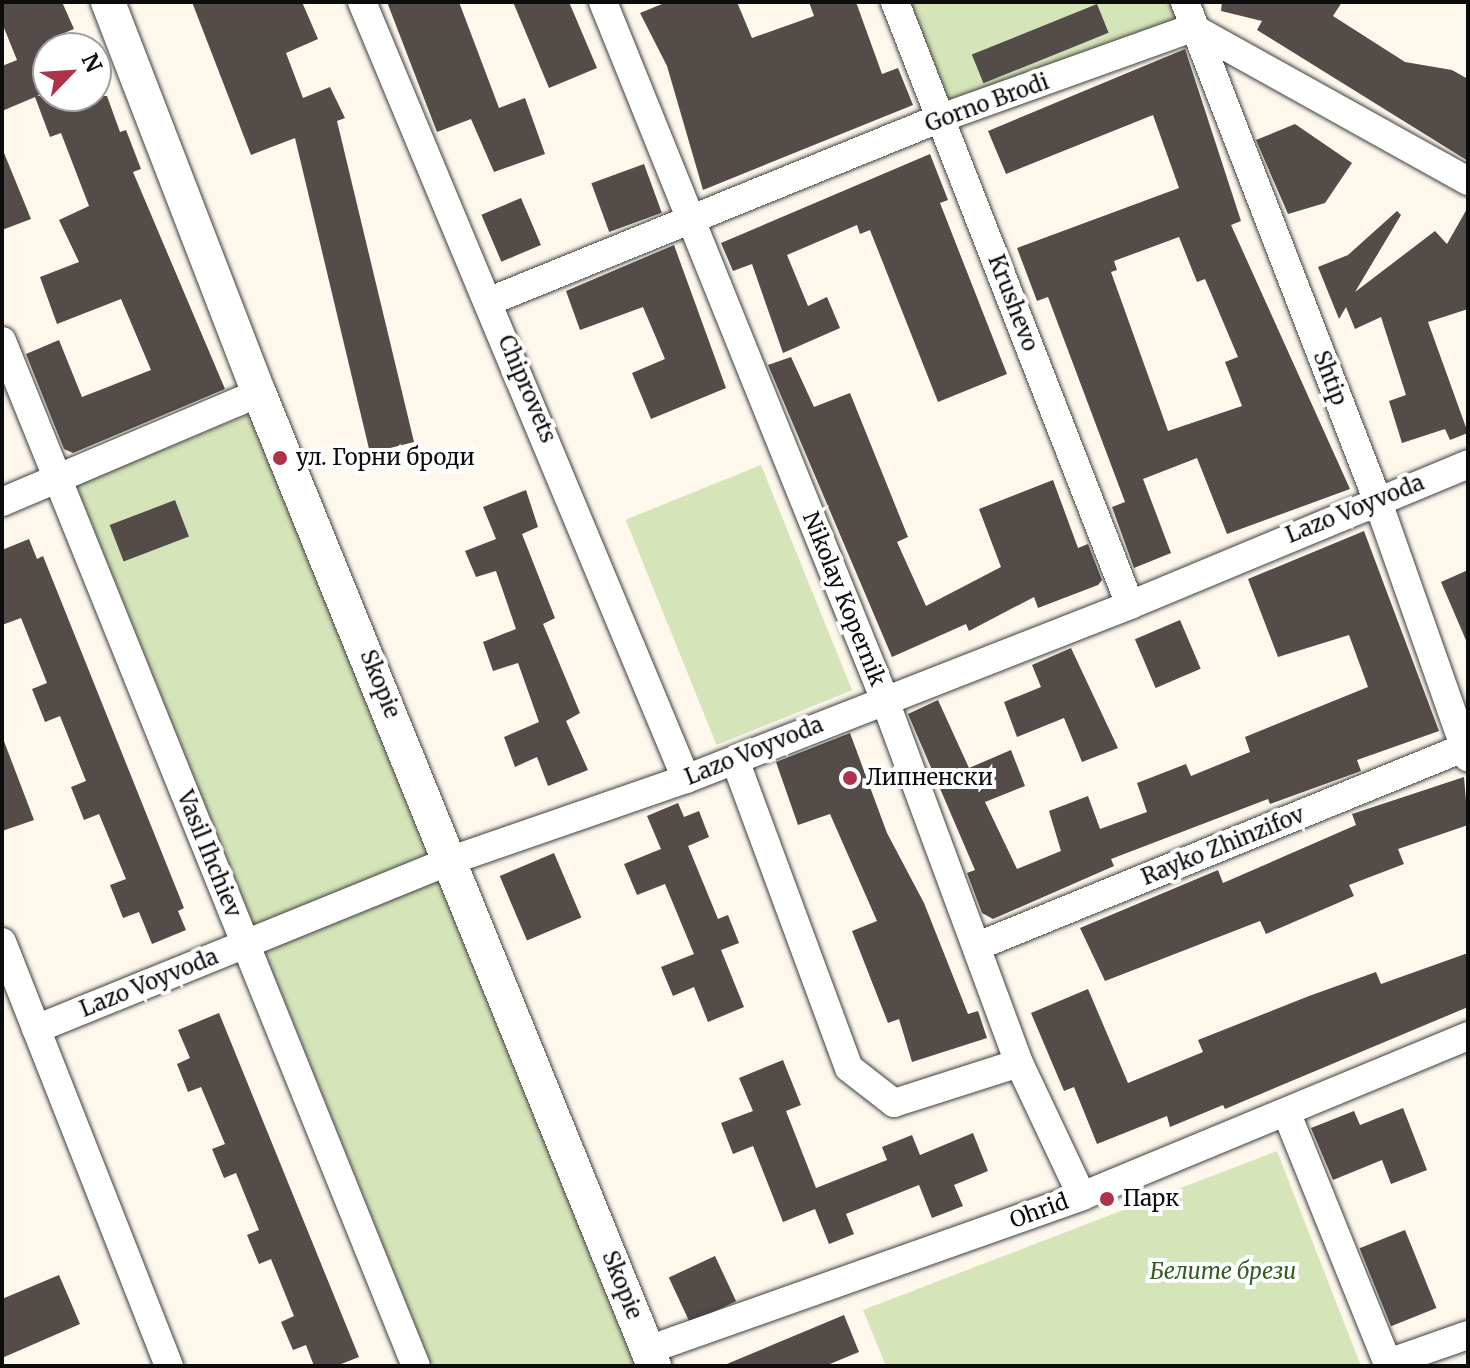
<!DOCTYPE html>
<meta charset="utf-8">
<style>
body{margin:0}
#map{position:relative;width:1470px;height:1368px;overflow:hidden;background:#fdf7ec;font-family:Merriweather,serif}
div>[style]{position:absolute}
.green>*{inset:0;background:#d5e4b9;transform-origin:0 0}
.building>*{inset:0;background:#534c49;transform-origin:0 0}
.roads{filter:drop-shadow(0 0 2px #3f3f3f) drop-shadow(0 0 2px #3f3f3f)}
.minor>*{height:28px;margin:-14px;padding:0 14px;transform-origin:14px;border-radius:14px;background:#fff}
.tertiary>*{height:34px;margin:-17px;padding:0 17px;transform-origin:17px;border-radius:17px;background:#fff}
.dots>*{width:22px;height:22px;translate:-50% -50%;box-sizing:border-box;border:4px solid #fff;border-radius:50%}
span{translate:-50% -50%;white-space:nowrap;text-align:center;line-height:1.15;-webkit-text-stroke:8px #fff;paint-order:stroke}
.street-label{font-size:22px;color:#0c0c0c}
.poi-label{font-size:22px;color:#0c0c0c}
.left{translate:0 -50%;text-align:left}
.park-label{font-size:22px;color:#375c23;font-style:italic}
.frame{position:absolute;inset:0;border:4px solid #0c0c0c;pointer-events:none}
.north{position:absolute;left:32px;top:32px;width:80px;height:80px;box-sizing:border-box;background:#fff;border:2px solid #9e9e9e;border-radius:50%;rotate:65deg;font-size:22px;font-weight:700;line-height:32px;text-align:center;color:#0c0c0c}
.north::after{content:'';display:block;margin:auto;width:28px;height:36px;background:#ae3248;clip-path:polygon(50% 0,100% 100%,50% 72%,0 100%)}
</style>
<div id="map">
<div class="green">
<div style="clip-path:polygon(906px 2px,1173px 2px,1180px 23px,946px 107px)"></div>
<div style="left:255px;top:412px;width:1028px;height:193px;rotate:68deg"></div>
<div style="left:761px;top:465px;width:243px;height:146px;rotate:68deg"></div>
<div style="clip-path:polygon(1277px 1151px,1361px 1366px,886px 1366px,863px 1310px)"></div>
</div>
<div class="building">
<div style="clip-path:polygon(2px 2px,62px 2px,74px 29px,62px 34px,67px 48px,48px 48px,48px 91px,37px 96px,107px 96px,120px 132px,126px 130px,141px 169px,133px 172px,225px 389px,73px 453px,64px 449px,26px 354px,59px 340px,82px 397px,151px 370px,121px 299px,57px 324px,40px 277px,79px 262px,59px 220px,89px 206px,61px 133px,50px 137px,35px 97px,2px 111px,2px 66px,17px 60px,2px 23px)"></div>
<div style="clip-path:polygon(192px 2px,302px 2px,318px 39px,286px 53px,303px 98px,330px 87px,345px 118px,337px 121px,414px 442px,370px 453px,295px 138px,251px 155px)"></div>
<div style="clip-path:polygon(387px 2px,459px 2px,499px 108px,525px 98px,545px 154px,494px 172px,471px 119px,437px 132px)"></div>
<div style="clip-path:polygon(513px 2px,569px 2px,597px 68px,549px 88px)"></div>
<div style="clip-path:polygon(667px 2px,737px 2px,752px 38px,814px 16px,809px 2px,856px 2px,882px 74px,898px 68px,913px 105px,703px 190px,667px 66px,640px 13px)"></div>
<div style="clip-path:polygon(1222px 2px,1342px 2px,1333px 16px,1405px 62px,1452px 70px,1468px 79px,1468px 161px,1257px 30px,1262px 21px,1221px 11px)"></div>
<div style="left:1097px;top:4px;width:31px;height:135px;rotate:68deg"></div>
<div style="clip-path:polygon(evenodd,1185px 49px,1241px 221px,1231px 225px,1350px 489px,1227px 534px,1197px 458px,1143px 479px,1171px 553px,1134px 568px,1112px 507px,1125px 502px,1048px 297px,1037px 301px,1017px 248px,1179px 188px,1153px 115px,1006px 174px,988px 131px,1185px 49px,1179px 237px,1197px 282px,1205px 279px,1238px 357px,1225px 362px,1242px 406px,1168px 431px,1111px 272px,1117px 270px,1114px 261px,1179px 237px)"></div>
<div style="clip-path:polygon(1295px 124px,1352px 163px,1325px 203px,1288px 214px,1256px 140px)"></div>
<div style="clip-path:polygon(2px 148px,31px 219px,2px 230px)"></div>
<div style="clip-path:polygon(930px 154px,948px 200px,940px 203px,1007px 374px,938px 402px,870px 230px,860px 234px,857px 225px,787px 255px,808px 306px,827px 297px,840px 328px,783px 353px,752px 264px,733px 271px,721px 243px)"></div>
<div style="left:644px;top:164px;width:52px;height:56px;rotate:70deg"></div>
<div style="left:521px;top:198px;width:51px;height:43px;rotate:67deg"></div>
<div style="clip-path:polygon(1468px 207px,1468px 309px,1428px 322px,1468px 433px,1450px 440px,1445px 429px,1402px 443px,1389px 401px,1406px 395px,1381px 317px,1355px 329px,1346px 307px,1339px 319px,1318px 267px,1348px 255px,1397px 211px,1401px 215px,1355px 292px,1435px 231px,1447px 244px)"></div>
<div style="clip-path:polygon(674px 245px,726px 388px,651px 419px,632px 373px,665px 359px,643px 307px,580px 330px,566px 291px)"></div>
<div style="clip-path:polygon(791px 357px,814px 407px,850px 393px,908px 537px,897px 542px,926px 606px,1001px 567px,979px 509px,1053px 480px,1078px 548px,1088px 544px,1102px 580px,1098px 585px,1038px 608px,1034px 597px,969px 631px,966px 624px,892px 657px,768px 365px)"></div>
<div style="clip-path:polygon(526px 490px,538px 527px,522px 534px,555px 618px,543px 624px,580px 713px,566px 721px,588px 770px,548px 786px,537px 757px,515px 767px,504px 737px,539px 722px,518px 663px,493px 671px,483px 642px,516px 629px,496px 571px,476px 577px,465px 551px,496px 539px,483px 507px)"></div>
<div style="left:175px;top:500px;width:39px;height:70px;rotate:69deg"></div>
<div style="clip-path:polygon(1364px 531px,1439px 731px,1357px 760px,1361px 771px,1270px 804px,1268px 799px,1111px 859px,1114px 866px,993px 919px,982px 913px,967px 873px,975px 870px,908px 714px,938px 700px,969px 768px,1011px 750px,1025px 786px,985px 802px,1017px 869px,1061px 851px,1049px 811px,1088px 796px,1100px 829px,1147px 812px,1137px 783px,1186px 764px,1191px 776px,1250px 752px,1245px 737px,1368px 687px,1349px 635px,1278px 657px,1248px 579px)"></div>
<div style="clip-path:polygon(29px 539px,37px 559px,43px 556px,184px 908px,178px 911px,186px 930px,152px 944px,139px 912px,123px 918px,110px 885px,126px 879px,99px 814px,84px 820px,71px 787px,86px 781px,60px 716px,45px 722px,32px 689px,47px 683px,21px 618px,2px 625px,2px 550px)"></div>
<div style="clip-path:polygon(1468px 570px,1468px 645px,1441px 582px)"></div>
<div style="left:1180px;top:620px;width:53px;height:49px;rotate:67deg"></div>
<div style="clip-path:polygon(1071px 648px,1118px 748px,1082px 762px,1064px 718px,1017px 737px,1004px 702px,1041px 687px,1032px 665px)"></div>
<div style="clip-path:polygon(850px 733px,887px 833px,924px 903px,968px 1014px,978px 1011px,987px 1038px,912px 1062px,899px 1019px,888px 1023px,852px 931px,877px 921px,830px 814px,798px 825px,776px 762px)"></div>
<div style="clip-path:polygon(2px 736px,34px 820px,2px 831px)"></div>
<div style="clip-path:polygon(1464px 777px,1468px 825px,1398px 849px,1404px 864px,1349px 885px,1354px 896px,1266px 934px,1260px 921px,1105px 981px,1080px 928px,1218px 870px,1223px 883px,1356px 825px,1352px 814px)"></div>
<div style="clip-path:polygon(678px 803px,684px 817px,699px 811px,709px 837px,688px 846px,718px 919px,728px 915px,739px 943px,721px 950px,744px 1007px,708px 1022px,694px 987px,673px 996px,661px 967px,694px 954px,665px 884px,637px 895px,624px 864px,661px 849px,647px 816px)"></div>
<div style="left:554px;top:853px;width:70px;height:59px;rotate:67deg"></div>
<div style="clip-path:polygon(1468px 953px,1468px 1007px,1225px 1109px,1223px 1105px,1170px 1127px,1167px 1116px,1097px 1144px,1074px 1087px,1064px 1091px,1031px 1013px,1088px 989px,1128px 1083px,1203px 1052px,1198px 1040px,1309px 996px,1376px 972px,1381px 984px)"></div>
<div style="clip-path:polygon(219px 1013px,359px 1357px,336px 1366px,314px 1366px,306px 1345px,293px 1350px,281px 1322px,294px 1316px,271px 1259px,259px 1264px,247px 1235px,259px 1230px,236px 1173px,224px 1178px,212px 1149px,225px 1144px,201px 1087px,188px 1092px,177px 1064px,190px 1058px,178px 1030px)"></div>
<div style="clip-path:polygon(783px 1060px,801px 1105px,786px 1111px,816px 1188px,887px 1160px,882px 1147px,912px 1135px,920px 1155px,973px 1133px,988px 1171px,954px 1185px,963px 1206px,932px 1218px,919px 1185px,846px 1214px,854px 1234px,829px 1244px,815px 1209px,783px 1222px,753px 1146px,733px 1154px,721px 1123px,753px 1111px,739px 1078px)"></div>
<div style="clip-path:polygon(1403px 1108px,1427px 1170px,1391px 1184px,1382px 1160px,1333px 1180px,1311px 1128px,1354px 1111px,1360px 1125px)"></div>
<div style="left:1405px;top:1230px;width:84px;height:49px;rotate:68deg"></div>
<div style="left:715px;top:1256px;width:50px;height:51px;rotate:65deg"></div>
<div style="clip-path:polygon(59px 1275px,80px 1324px,2px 1358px,2px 1299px)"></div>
<div style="clip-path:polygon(844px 1315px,859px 1352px,825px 1366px,722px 1366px)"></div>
</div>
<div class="roads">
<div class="minor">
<div style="left:362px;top:2px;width:842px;rotate:67.36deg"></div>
<div style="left:603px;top:2px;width:751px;rotate:68.01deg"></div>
<div style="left:884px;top:698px;width:389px;rotate:69.7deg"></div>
<div style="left:1019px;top:1063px;width:147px;rotate:64.7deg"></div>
<div style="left:895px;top:2px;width:647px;rotate:68.71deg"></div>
<div style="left:1185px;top:2px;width:533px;rotate:68.88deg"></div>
<div style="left:1377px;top:499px;width:274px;rotate:70.6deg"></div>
<div style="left:490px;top:301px;width:487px;rotate:-22.1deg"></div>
<div style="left:941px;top:118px;width:268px;rotate:-19.7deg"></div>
<div style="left:1193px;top:28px;width:315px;rotate:29.1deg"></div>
<div style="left:2px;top:341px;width:1105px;rotate:68.01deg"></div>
<div style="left:2px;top:502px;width:279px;rotate:-23deg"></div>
<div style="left:735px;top:760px;width:328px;rotate:69.7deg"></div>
<div style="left:849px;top:1068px;width:57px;rotate:37.9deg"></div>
<div style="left:894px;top:1103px;width:131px;rotate:-17.7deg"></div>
<div style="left:2px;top:942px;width:456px;rotate:68.5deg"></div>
<div style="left:978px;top:946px;width:529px;rotate:-22.2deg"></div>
<div style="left:36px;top:1029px;width:449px;rotate:-22.1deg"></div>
<div style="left:452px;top:860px;width:248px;rotate:-19.1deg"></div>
<div style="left:686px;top:779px;width:477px;rotate:-21.4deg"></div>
<div style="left:1130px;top:605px;width:366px;rotate:-22.6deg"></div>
<div style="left:1287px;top:1114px;width:272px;rotate:68deg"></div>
<div style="left:648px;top:1350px;width:461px;rotate:-19.5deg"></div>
<div style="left:1082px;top:1196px;width:418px;rotate:-22.5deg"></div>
<div style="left:1388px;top:1363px;width:85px;rotate:-19.3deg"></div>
</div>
<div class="tertiary">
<div style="left:108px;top:2px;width:419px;rotate:68.9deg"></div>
<div style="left:259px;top:393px;width:1050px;rotate:67.9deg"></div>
</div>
</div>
<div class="dots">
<div style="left:280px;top:458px;background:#ae3248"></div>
<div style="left:850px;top:778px;background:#ae3248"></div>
<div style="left:1107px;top:1199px;background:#ae3248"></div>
</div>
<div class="street-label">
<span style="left:987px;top:103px;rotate:-20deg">Gorno Brodi</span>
<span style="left:1013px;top:303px;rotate:69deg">Krushevo</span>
<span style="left:1330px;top:378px;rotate:69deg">Shtip</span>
<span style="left:527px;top:389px;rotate:67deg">Chiprovets</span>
<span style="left:1355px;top:509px;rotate:-22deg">Lazo Voyvoda</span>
<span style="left:844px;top:599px;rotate:68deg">Nikolay Kopernik</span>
<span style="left:380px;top:684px;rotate:68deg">Skopie</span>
<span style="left:754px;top:751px;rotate:-22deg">Lazo Voyvoda</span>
<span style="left:1223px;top:846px;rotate:-22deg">Rayko Zhinzifov</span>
<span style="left:209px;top:854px;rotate:68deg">Vasil Ihchiev</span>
<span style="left:149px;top:983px;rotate:-22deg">Lazo Voyvoda</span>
<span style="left:1039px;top:1211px;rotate:-20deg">Ohrid</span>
<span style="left:622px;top:1285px;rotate:68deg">Skopie</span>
</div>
<div class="poi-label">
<span class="left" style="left:296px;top:458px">ул. Горни броди</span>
<span class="left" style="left:866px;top:778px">Липненски</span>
<span class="left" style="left:1123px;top:1199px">Парк</span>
</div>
<div class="park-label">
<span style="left:1223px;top:1272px">Белите брези</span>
</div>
<div class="frame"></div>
<div class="north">N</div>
</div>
